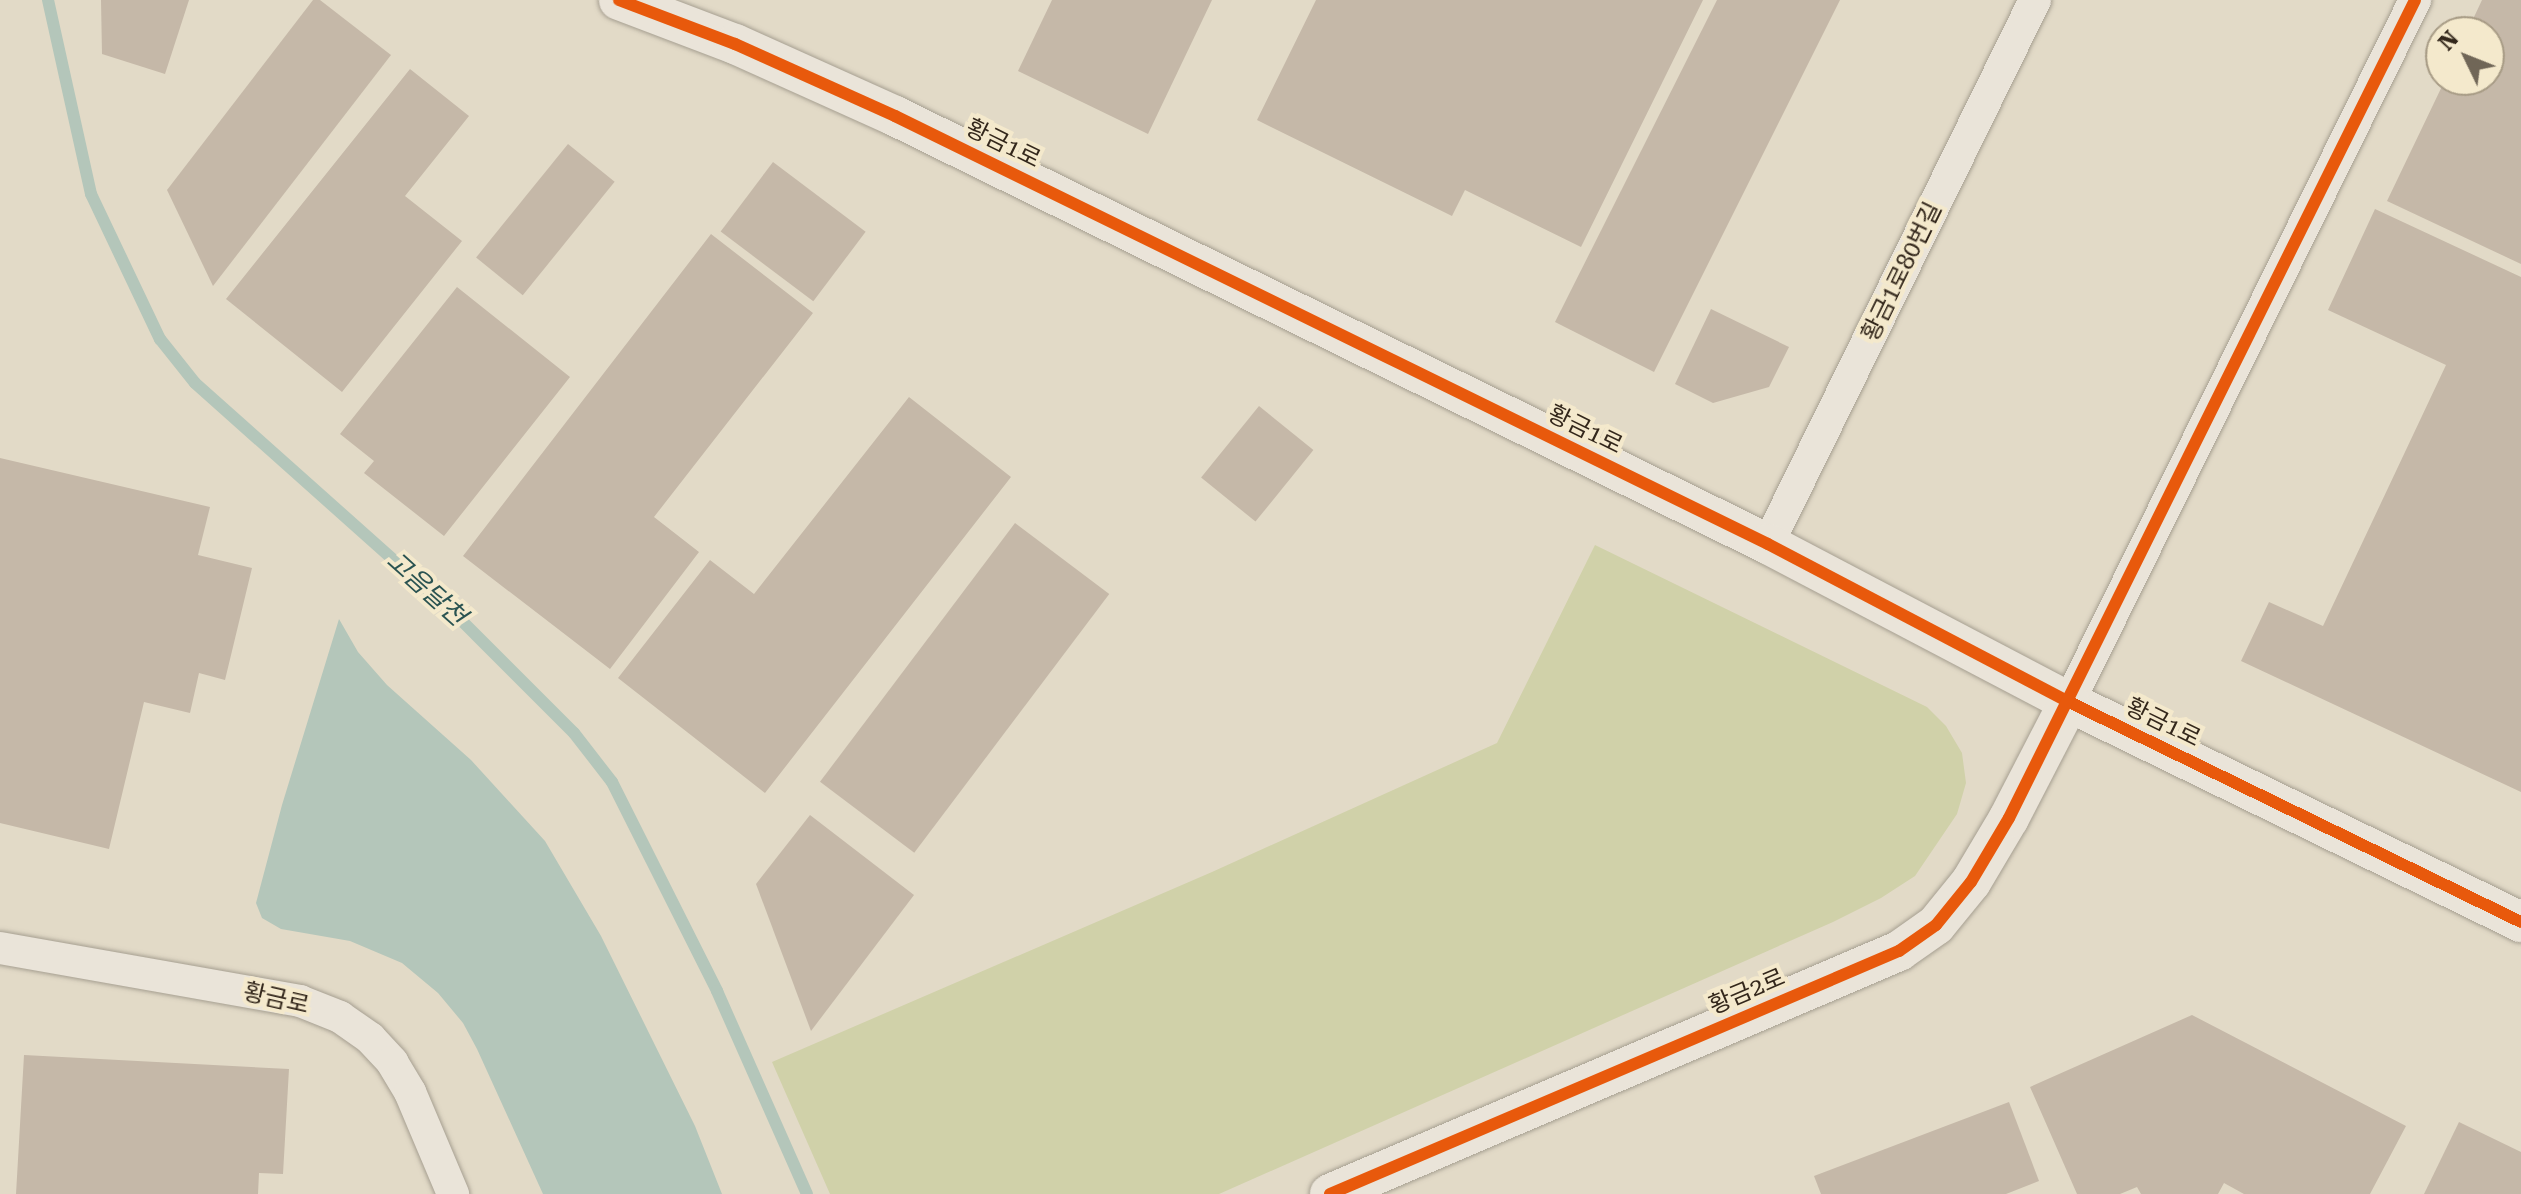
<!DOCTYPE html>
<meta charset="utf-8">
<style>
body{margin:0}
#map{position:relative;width:2521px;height:1194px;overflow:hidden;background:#e2dac7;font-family:"Roboto Serif","Noto Sans KR",serif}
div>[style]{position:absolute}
.green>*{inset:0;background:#d0d1a9}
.water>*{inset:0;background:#b4c6ba}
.stream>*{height:12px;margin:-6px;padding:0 6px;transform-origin:6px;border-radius:6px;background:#b4c6ba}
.building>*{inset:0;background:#c5b8a8;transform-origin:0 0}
.roads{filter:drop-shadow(0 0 2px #a69f91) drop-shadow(0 0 2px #a69f91)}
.minor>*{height:32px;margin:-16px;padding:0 16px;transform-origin:16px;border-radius:16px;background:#eae4d9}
.tertiary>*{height:40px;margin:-20px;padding:0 20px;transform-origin:20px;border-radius:20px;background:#eae4d9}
.cycleway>*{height:12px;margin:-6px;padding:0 6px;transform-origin:6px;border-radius:6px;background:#e8590c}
span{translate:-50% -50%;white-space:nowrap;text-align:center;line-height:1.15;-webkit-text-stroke:8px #f4e9cc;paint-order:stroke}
.street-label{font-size:24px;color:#33271b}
.water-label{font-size:26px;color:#2a5351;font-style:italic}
.north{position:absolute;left:2425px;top:16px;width:80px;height:80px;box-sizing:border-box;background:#f4e9cc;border:2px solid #a79b85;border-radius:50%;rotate:313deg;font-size:22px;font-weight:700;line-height:32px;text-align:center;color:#33271b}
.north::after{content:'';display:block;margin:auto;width:28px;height:36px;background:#706657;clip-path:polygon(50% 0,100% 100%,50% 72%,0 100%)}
</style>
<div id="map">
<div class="green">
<div style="clip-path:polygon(1595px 545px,1927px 707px,1946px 726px,1962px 753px,1966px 783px,1957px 814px,1915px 876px,1881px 898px,1833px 922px,1219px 1194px,830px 1194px,772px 1062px,1212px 872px,1497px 743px)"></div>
</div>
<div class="water">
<div style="clip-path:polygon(339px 619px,358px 652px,387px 685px,471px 760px,545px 841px,601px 936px,695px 1126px,722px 1194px,543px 1194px,477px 1049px,463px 1023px,438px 993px,402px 963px,350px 941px,281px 929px,262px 918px,256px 903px,282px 805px)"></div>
</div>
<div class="stream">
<div style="left:48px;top:0;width:199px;rotate:77.5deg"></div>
<div style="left:91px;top:194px;width:161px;rotate:64.6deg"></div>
<div style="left:160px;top:339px;width:56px;rotate:51.5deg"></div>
<div style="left:195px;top:383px;width:358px;rotate:41.7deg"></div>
<div style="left:462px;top:621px;width:158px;rotate:45deg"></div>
<div style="left:574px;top:733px;width:62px;rotate:52.2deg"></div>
<div style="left:612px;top:782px;width:234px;rotate:63.3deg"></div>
<div style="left:717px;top:991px;width:222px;rotate:66.1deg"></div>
</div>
<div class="building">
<div style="clip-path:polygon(101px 0,189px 0,165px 74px,102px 54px)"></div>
<div style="clip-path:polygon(313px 0,320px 0,391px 55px,213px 286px,167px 190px)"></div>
<div style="clip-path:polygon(1052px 0,1212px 0,1148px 134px,1018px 71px)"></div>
<div style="clip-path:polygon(1316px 0,1703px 0,1581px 247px,1465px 190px,1452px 216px,1257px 120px)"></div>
<div style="clip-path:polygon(1717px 0,1840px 0,1654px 372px,1555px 322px)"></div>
<div style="clip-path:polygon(2482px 0,2521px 0,2521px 264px,2387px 201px,2445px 80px,2489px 80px,2489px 32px,2467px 32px)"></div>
<div style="clip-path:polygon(410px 69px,469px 116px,405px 196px,462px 241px,342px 392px,226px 299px)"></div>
<div style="left:568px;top:144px;width:60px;height:146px;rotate:39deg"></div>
<div style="left:773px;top:162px;width:116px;height:87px;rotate:37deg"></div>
<div style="clip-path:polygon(2375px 209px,2521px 277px,2521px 792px,2241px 661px,2269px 602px,2323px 626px,2446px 365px,2328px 310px)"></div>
<div style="clip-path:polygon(711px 234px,813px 313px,654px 517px,699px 552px,610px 669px,463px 556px)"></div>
<div style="clip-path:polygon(457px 287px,570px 377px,444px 536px,364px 473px,374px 461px,340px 434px)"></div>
<div style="clip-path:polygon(1711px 309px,1789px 347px,1769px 387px,1713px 403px,1675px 384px)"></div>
<div style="clip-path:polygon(909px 397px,1011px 477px,765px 793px,618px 678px,710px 560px,754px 594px)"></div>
<div style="left:1259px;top:406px;width:70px;height:92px;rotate:39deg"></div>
<div style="clip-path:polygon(0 458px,210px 507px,198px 555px,252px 568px,225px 680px,199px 673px,190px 713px,144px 702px,109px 849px,0 823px)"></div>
<div style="left:1015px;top:523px;width:118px;height:324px;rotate:37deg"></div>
<div style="clip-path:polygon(810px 815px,914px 895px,811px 1031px,756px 884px)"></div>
<div style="clip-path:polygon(2192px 1015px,2406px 1126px,2370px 1194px,2244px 1194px,2224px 1183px,2218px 1194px,2141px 1194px,2137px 1187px,2120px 1194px,2077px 1194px,2030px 1087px)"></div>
<div style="clip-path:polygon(24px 1055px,289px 1069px,283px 1174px,259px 1173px,258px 1194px,16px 1194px)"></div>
<div style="clip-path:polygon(2009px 1102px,2039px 1181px,2006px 1194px,1821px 1194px,1814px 1176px)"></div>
<div style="clip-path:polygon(2459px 1122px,2521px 1152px,2521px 1194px,2424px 1194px)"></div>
</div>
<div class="roads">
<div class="minor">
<div style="left:1768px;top:544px;width:606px;rotate:-63.86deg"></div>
<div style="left:2069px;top:702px;width:783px;rotate:-63.76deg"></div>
<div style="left:0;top:948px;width:305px;rotate:10deg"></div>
<div style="left:300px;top:1001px;width:43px;rotate:21.8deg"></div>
<div style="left:340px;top:1017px;width:37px;rotate:35deg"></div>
<div style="left:370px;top:1038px;width:33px;rotate:47deg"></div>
<div style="left:392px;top:1062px;width:35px;rotate:59deg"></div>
<div style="left:410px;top:1092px;width:111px;rotate:67.1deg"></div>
</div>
<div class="tertiary">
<div style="left:619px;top:0;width:124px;rotate:20.8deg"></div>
<div style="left:735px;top:44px;width:175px;rotate:24.2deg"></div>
<div style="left:895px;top:116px;width:972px;rotate:26.12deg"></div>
<div style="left:1768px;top:544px;width:340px;rotate:27.7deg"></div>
<div style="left:2069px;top:702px;width:503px;rotate:25.95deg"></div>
<div style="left:1330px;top:1194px;width:619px;rotate:-23.13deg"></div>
<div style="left:1899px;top:951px;width:45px;rotate:-35.1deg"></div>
<div style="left:1936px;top:925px;width:55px;rotate:-50.9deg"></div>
<div style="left:1971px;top:882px;width:74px;rotate:-59.3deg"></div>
<div style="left:2009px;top:818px;width:131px;rotate:-62.7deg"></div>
</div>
</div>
<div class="cycleway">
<div style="left:619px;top:0;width:124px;rotate:20.8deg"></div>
<div style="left:735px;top:44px;width:175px;rotate:24.2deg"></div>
<div style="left:895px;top:116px;width:972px;rotate:26.12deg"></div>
<div style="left:1768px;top:544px;width:340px;rotate:27.7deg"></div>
<div style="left:2069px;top:702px;width:503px;rotate:25.95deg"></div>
<div style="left:1330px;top:1194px;width:619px;rotate:-23.13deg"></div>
<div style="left:1899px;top:951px;width:45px;rotate:-35.1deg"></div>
<div style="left:1936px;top:925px;width:55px;rotate:-50.9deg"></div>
<div style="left:1971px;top:882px;width:74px;rotate:-59.3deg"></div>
<div style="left:2009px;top:818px;width:913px;rotate:-63.6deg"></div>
</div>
<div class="street-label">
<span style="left:1003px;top:144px;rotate:26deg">황금1로</span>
<span style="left:1902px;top:272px;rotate:-64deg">황금1로80번길</span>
<span style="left:1585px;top:430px;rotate:26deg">황금1로</span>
<span style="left:2163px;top:723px;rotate:26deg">황금1로</span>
<span style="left:1747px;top:992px;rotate:-23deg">황금2로</span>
<span style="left:276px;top:999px;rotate:13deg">황금로</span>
</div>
<div class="water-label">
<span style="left:426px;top:589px;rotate:42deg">고음달천</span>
</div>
<div class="north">N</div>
</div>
